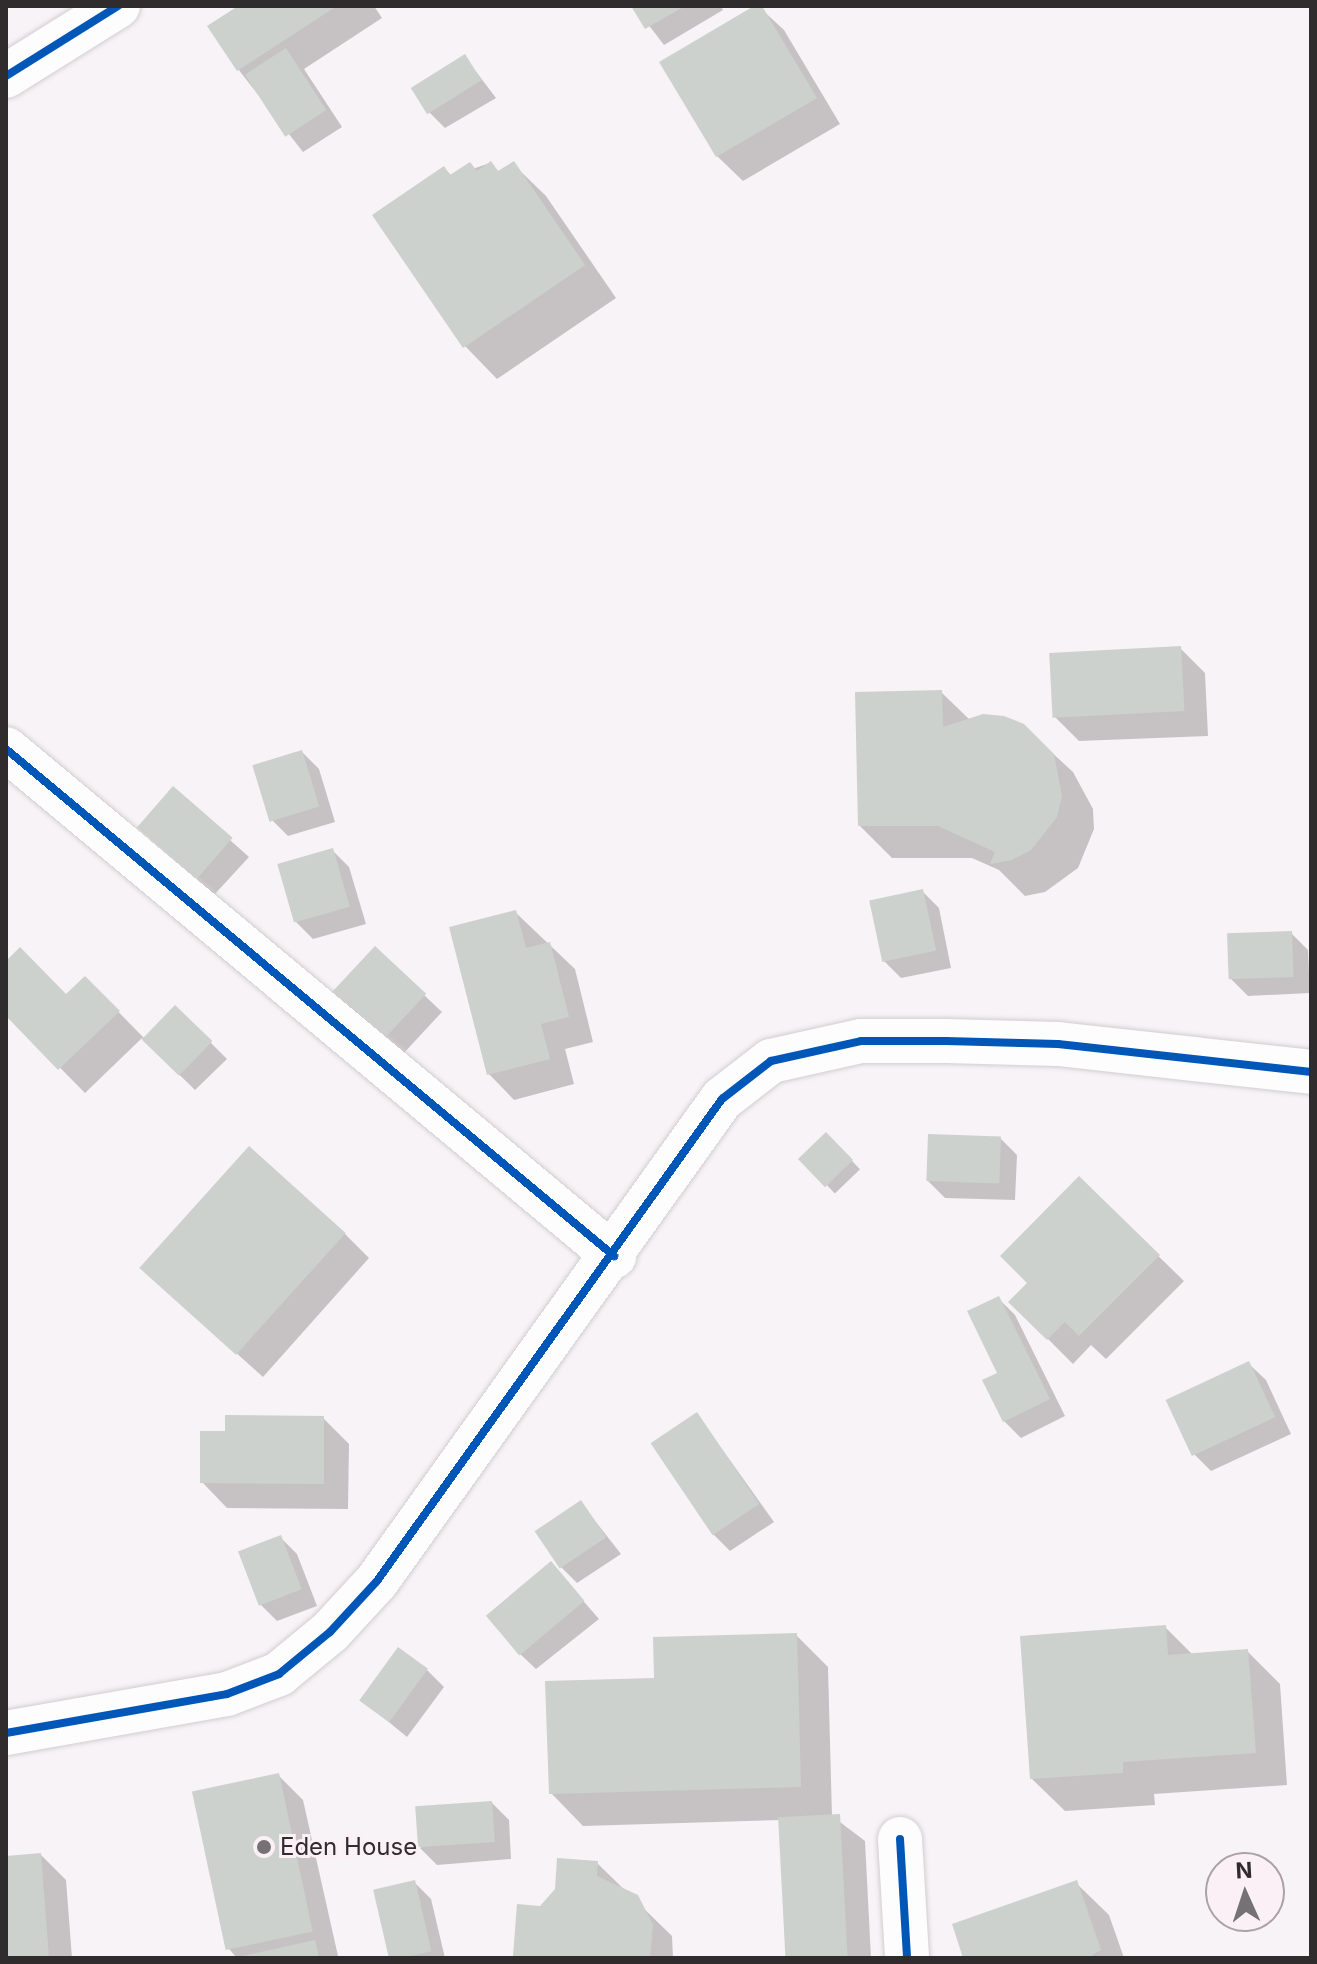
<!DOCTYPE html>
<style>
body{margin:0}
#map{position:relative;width:1317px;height:1964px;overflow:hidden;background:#f8f3f6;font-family:Inter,sans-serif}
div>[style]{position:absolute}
.shadow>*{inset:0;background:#0003;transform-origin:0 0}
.building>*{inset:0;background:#cdd1cd;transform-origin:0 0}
.roads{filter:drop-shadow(0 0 2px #d2cdd0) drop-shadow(0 0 2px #d2cdd0)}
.street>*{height:44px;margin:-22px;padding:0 22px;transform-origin:22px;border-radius:22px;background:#fefdfe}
.cycleway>*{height:8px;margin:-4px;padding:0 4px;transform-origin:4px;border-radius:4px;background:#0057b8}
.dots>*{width:22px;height:22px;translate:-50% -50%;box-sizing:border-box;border:4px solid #fbf0f6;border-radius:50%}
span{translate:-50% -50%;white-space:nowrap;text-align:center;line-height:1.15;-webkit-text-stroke:6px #fbf0f6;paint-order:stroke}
.poi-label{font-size:24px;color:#302c2e}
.left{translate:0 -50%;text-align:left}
.frame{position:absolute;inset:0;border:8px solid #302c2e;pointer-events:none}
.north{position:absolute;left:1205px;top:1852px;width:80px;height:80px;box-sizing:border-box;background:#fbf0f6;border:2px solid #aaa2a6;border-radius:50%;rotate:357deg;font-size:22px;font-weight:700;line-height:32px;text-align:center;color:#302c2e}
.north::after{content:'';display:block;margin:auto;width:28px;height:36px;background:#767274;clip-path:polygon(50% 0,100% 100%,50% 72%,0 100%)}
</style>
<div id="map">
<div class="shadow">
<div style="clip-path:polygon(242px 6px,374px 6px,382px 18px,304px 69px,342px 127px,303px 152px,238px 69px)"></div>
<div style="clip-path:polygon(634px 6px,721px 6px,723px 10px,664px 45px)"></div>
<div style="clip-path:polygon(758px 6px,784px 30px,840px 124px,743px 181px,717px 156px)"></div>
<div style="clip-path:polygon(465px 57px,496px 98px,445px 128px,428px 111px)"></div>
<div style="clip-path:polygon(490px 163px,500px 173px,513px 164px,546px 196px,616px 298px,497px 379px,465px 346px,444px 168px,452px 176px)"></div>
<div style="clip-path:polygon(1180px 648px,1205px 673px,1208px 736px,1079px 741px,1054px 716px)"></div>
<div style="clip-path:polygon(941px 692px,970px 720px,1023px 726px,1073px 772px,1093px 809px,1094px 829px,1078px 868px,1045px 892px,1025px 896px,999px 870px,972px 858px,892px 858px,860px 826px)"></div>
<div style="clip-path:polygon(302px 752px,319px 769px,335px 822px,288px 836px,271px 819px)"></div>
<div style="clip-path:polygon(173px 789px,249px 857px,214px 895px,156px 843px)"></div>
<div style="clip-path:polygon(332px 850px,349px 867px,366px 924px,313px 939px,296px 922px)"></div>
<div style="clip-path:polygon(922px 891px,939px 908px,951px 968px,901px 978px,884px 961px)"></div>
<div style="clip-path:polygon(515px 912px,575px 969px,593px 1042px,565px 1049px,574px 1084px,514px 1100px,489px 1074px)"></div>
<div style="clip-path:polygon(1291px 933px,1308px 950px,1310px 993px,1248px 996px,1231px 979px)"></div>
<div style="clip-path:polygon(375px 949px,442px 1012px,402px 1055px,352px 1009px)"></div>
<div style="clip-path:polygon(6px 963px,66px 996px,85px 978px,144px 1038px,175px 1007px,227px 1059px,195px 1090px,142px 1038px,85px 1093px,6px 1013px)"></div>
<div style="left:826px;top:1134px;width:49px;height:35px;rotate:46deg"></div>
<div style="clip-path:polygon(1000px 1138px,1017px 1155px,1015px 1200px,945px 1198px,928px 1181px)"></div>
<div style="clip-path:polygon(1079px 1179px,1184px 1281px,1106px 1359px,1091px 1345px,1073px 1364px,1036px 1327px,1030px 1283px)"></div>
<div style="clip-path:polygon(344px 1233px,369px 1258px,263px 1377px,142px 1268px)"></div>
<div style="clip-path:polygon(998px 1298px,1015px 1315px,1065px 1416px,1021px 1438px,1004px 1421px)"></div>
<div style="clip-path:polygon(1249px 1364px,1266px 1380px,1291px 1434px,1211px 1471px,1194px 1454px,1169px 1401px)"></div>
<div style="clip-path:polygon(697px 1414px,774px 1522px,730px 1551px,713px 1534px)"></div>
<div style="clip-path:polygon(323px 1418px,349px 1444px,348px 1509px,227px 1508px,202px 1482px,227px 1433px)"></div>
<div style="clip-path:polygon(581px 1503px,621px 1554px,577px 1583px,561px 1567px)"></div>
<div style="clip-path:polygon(280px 1537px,297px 1554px,317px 1606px,277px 1621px,260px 1604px)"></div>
<div style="clip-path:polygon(551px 1564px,599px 1619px,536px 1669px,519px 1653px)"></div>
<div style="clip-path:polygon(1165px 1627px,1193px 1655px,1247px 1651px,1280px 1684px,1287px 1785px,1154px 1794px,1155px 1805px,1065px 1811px,1032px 1779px)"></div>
<div style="clip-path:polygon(796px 1635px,828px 1667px,832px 1816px,865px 1841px,871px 1958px,787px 1958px,780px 1820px,583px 1826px,551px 1793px,656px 1680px)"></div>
<div style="clip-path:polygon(427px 1670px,444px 1687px,407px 1737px,362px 1700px)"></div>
<div style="clip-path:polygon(278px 1775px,303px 1800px,338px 1956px,237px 1958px,229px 1949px)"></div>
<div style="clip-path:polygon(492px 1803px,509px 1820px,511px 1859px,437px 1865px,420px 1848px)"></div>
<div style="clip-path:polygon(41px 1855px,66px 1880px,72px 1958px,6px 1958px,6px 1858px)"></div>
<div style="clip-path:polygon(597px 1863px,672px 1936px,673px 1958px,518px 1958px,541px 1908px)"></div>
<div style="clip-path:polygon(414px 1882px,431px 1899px,445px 1958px,392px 1958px,376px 1891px)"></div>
<div style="clip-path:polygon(1076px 1883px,1109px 1915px,1124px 1958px,966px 1958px)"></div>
</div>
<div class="building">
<div style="clip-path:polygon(238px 6px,337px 6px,237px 71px,207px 26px)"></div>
<div style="clip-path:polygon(631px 6px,685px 6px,645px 29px)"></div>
<div style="clip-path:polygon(754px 6px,762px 6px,817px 98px,716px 157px,659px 62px)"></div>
<div style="left:286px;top:48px;width:74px;height:49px;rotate:57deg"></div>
<div style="left:465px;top:54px;width:31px;height:64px;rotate:58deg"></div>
<div style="clip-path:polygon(491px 161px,498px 171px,514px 161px,585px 265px,463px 348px,372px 215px,444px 166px,450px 175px,470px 162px,477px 171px)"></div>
<div style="left:1181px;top:646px;width:65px;height:132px;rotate:87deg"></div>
<div style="clip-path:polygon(942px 690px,943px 727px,983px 714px,1004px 716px,1024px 724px,1054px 754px,1062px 796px,1057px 817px,1031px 850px,1012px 860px,990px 864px,995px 852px,938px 826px,858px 826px,855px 692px)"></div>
<div style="left:302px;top:750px;width:59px;height:52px;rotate:73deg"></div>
<div style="left:173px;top:786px;width:79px;height:55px;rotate:41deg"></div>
<div style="left:333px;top:848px;width:61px;height:58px;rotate:74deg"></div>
<div style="left:923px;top:889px;width:63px;height:55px;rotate:78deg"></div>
<div style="clip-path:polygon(516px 910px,526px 948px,550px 942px,569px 1017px,541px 1024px,550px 1059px,487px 1075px,449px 927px)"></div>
<div style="left:1292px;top:931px;width:46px;height:65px;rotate:88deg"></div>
<div style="left:375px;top:946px;width:70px;height:63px;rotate:43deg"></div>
<div style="clip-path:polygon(20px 947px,66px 994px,85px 976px,120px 1011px,58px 1070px,6px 1016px,6px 961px)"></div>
<div style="left:175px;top:1005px;width:52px;height:48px;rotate:44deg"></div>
<div style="left:826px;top:1132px;width:39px;height:39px;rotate:46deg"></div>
<div style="left:928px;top:1134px;width:73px;height:47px;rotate:2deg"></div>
<div style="left:249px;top:1146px;width:130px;height:164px;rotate:42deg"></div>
<div style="clip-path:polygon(1079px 1176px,1160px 1255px,1079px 1336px,1065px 1322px,1047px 1340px,1008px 1302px,1027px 1283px,1000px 1256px)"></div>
<div style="clip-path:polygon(999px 1296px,1050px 1399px,1003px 1422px,982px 1380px,997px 1373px,967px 1311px)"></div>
<div style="left:1249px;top:1361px;width:62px;height:92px;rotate:65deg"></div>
<div style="left:697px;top:1412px;width:111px;height:56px;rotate:56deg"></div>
<div style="clip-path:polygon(225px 1415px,324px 1416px,324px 1484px,200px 1483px,200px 1431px,225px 1431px)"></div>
<div style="left:581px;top:1500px;width:45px;height:56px;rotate:56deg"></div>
<div style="left:281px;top:1535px;width:58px;height:46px;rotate:69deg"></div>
<div style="left:551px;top:1561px;width:52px;height:85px;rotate:50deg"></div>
<div style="clip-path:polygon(1166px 1625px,1168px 1655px,1248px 1649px,1256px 1753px,1123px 1762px,1123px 1773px,1030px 1779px,1020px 1636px)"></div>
<div style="clip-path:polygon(797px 1633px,801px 1787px,549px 1794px,545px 1681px,654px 1678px,653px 1637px)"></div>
<div style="left:398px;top:1647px;width:37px;height:66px;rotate:36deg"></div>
<div style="left:279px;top:1773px;width:162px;height:89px;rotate:78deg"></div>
<div style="left:492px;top:1801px;width:41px;height:77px;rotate:86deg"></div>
<div style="left:840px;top:1814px;width:144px;height:62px;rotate:87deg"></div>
<div style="clip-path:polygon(41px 1853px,49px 1958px,6px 1958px,6px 1856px)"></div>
<div style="clip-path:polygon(557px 1858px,598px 1861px,597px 1876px,638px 1895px,653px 1925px,650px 1958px,513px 1956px,517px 1904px,540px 1906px,555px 1889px)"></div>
<div style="left:415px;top:1880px;width:73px;height:43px;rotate:77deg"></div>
<div style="clip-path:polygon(1077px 1880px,1101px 1950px,1087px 1958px,963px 1958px,952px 1924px)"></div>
<div style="clip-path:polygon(315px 1940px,319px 1958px,239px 1958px,238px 1957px)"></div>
</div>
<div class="roads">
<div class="street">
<div style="left:6px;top:76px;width:132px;rotate:-32deg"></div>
<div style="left:6px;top:749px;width:792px;rotate:39.82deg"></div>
<div style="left:6px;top:1733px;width:224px;rotate:-10deg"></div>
<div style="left:227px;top:1694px;width:56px;rotate:-21deg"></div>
<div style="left:279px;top:1674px;width:66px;rotate:-39.5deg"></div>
<div style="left:330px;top:1632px;width:69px;rotate:-47.3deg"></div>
<div style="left:377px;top:1581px;width:593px;rotate:-54.41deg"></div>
<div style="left:722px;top:1099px;width:62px;rotate:-37.8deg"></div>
<div style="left:771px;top:1061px;width:92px;rotate:-12.5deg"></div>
<div style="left:861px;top:1041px;width:85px"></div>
<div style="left:946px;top:1041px;width:112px;rotate:1.5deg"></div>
<div style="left:1058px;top:1044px;width:255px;rotate:6.3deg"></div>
<div style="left:900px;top:1839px;width:119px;rotate:86.6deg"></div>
</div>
</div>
<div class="cycleway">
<div style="left:6px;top:76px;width:132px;rotate:-32deg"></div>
<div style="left:6px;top:749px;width:792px;rotate:39.82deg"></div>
<div style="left:6px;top:1733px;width:224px;rotate:-10deg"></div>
<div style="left:227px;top:1694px;width:56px;rotate:-21deg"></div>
<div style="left:279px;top:1674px;width:66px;rotate:-39.5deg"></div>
<div style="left:330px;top:1632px;width:69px;rotate:-47.3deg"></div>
<div style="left:377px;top:1581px;width:593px;rotate:-54.41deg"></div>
<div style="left:722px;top:1099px;width:62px;rotate:-37.8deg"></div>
<div style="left:771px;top:1061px;width:92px;rotate:-12.5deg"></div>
<div style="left:861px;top:1041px;width:85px"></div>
<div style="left:946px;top:1041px;width:112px;rotate:1.5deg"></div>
<div style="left:1058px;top:1044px;width:255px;rotate:6.3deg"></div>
<div style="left:900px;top:1839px;width:119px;rotate:86.6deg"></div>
</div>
<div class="dots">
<div style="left:264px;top:1847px;background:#767274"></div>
</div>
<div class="poi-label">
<span class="left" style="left:280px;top:1847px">Eden House</span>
</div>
<div class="frame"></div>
<div class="north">N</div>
</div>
